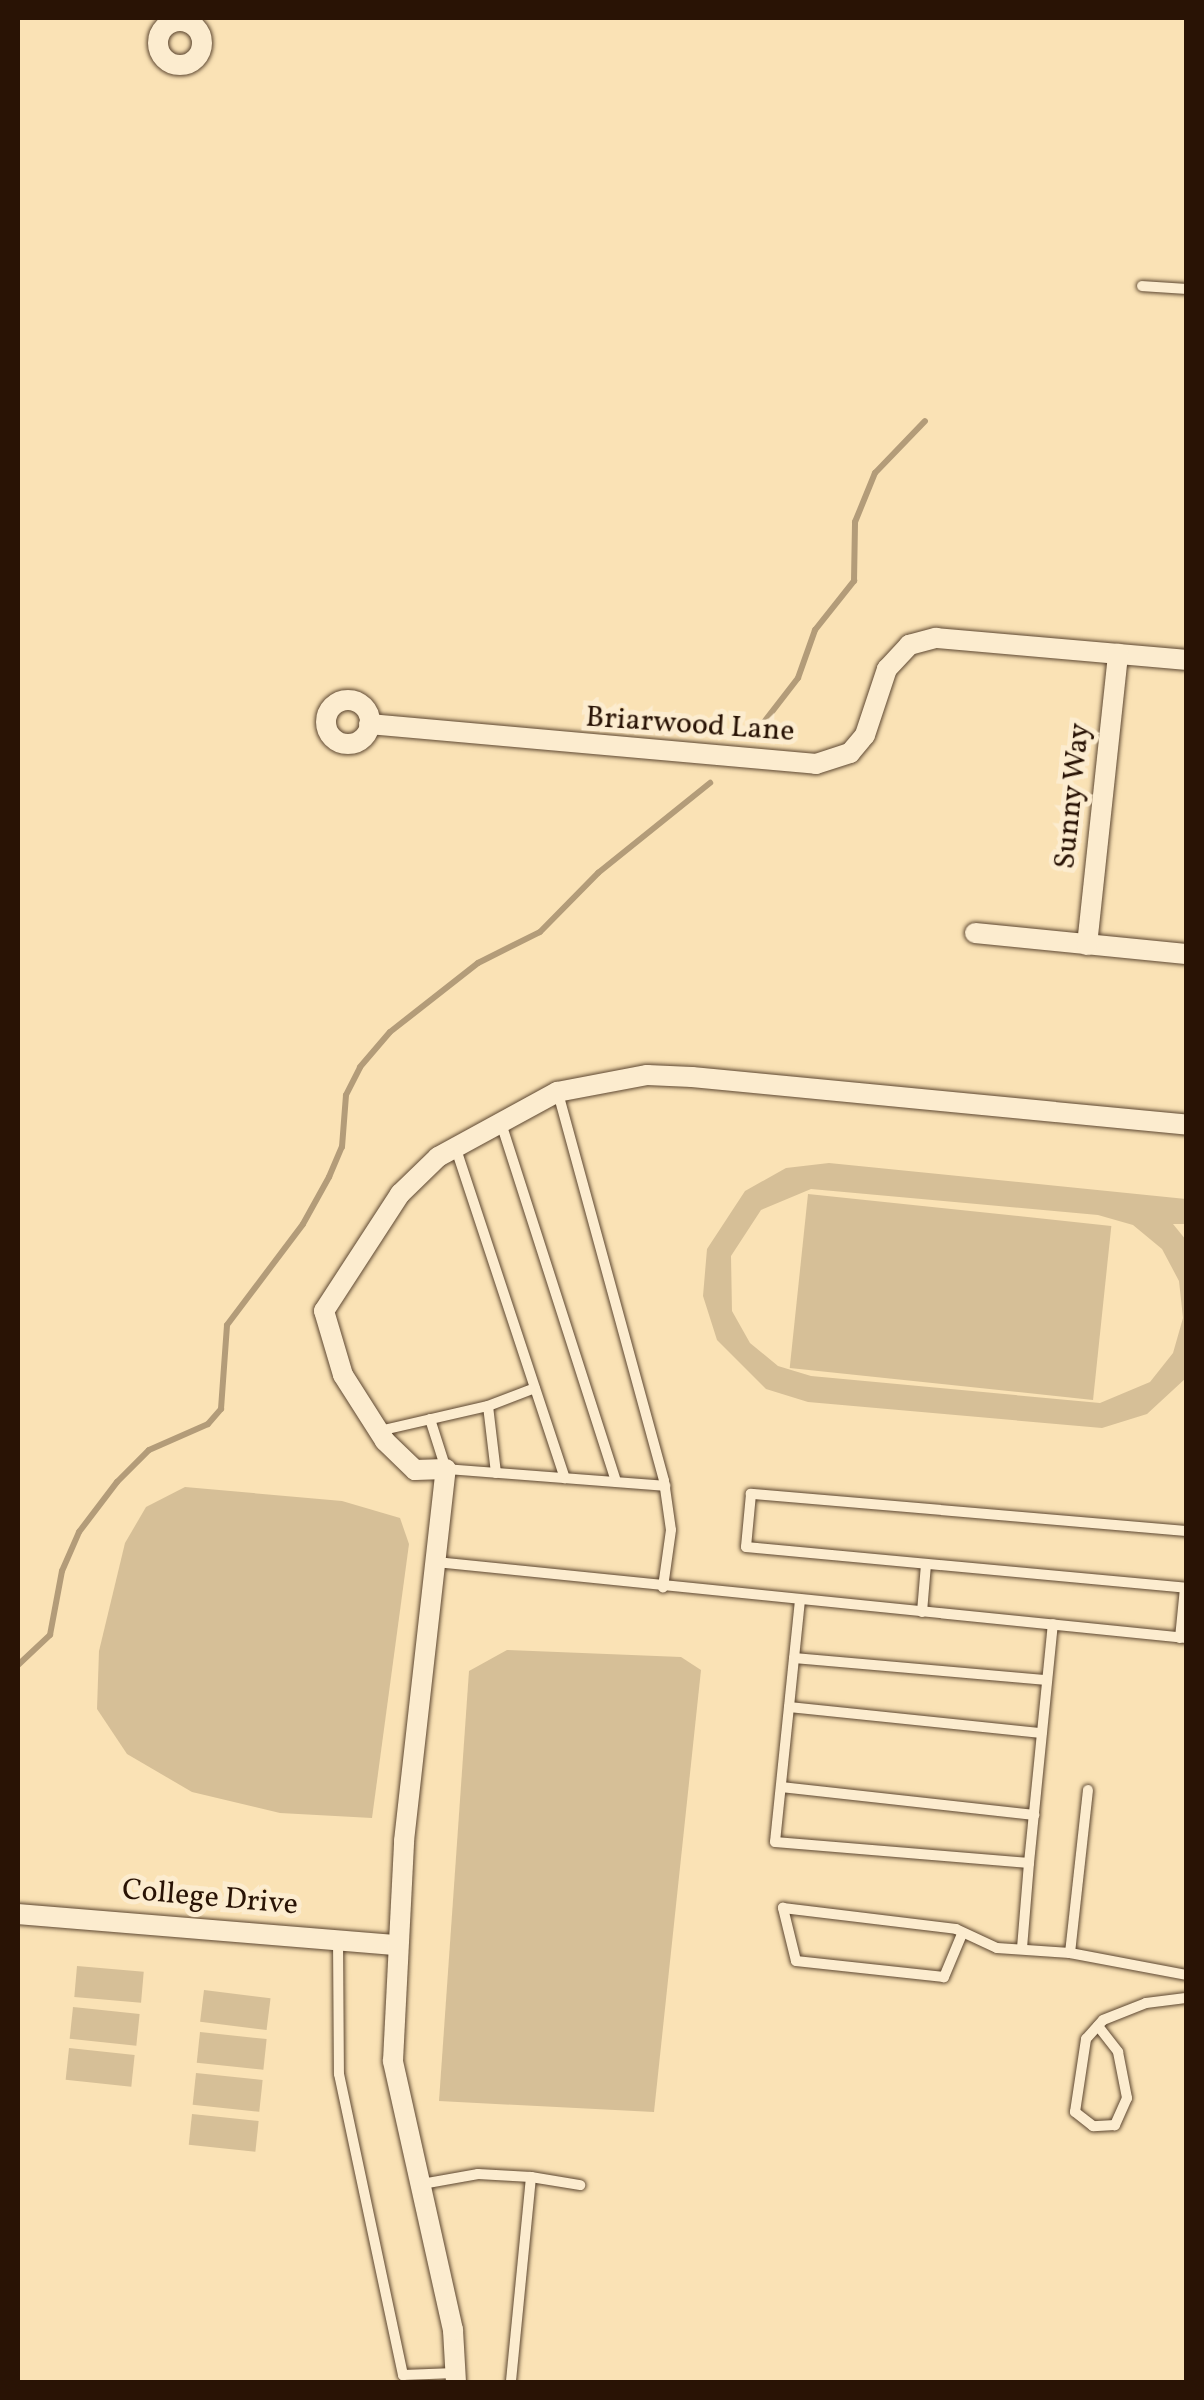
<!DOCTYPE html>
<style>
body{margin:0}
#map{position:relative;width:1204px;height:2400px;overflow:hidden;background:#fae2b5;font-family:Vollkorn,serif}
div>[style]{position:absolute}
.green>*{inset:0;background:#d6bf97;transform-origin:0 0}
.stream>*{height:6px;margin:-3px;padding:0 3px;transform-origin:3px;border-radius:3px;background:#b39c79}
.roads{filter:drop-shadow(0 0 2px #5d4731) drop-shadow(0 0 2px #5d4731)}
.lane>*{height:10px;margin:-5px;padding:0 5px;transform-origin:5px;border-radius:5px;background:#fceccf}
.street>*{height:20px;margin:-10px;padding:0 10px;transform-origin:10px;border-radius:10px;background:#fceccf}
.street>.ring{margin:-10px;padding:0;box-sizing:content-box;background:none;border:20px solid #fceccf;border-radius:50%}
span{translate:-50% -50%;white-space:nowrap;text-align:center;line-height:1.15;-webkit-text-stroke:10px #fceccf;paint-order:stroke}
.street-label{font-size:30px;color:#291305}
.frame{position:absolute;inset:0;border:20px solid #291305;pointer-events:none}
</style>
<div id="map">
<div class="green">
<div style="clip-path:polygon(evenodd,829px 1163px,1186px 1199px,1186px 1224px,1173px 1224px,1186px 1240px,1186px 1378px,1147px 1414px,1102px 1428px,808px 1402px,766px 1389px,717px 1340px,703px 1296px,707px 1249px,745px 1191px,786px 1168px,829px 1163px,811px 1189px,1098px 1215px,1133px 1225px,1162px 1249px,1179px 1281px,1183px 1318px,1173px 1353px,1150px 1382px,1100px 1403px,811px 1376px,778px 1366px,750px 1343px,732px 1311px,731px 1256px,761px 1210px,811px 1189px)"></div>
<div style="left:808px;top:1194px;width:305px;height:175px;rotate:6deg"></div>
<div style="clip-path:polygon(185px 1487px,342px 1501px,400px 1518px,409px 1544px,372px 1818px,280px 1813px,192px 1792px,127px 1754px,97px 1709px,99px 1651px,125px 1543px,146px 1507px)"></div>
<div style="clip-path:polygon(507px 1650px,681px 1657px,701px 1670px,654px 2112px,439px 2101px,469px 1671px)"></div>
<div style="left:77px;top:1966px;width:67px;height:31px;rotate:5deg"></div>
<div style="left:204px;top:1990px;width:67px;height:32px;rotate:7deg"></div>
<div style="left:73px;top:2007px;width:67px;height:32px;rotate:6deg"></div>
<div style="left:200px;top:2032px;width:67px;height:31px;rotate:6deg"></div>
<div style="left:69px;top:2048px;width:66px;height:32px;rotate:6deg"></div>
<div style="left:196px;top:2073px;width:67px;height:32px;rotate:6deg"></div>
<div style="left:192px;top:2114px;width:67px;height:31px;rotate:6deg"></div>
</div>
<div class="stream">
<div style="left:754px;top:735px;width:72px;rotate:-52.3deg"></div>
<div style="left:798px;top:678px;width:51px;rotate:-70.5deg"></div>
<div style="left:815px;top:630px;width:63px;rotate:-51.5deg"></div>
<div style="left:854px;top:581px;width:59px;rotate:-89deg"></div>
<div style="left:855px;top:522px;width:53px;rotate:-67.8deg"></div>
<div style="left:875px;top:473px;width:72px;rotate:-46.1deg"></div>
<div style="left:18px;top:1665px;width:44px;rotate:-43.2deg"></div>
<div style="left:50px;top:1635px;width:65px;rotate:-79.4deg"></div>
<div style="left:62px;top:1571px;width:43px;rotate:-66.4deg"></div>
<div style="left:79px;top:1532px;width:63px;rotate:-52.8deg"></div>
<div style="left:117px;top:1482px;width:45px;rotate:-45deg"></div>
<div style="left:149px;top:1450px;width:64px;rotate:-23.8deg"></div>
<div style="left:208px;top:1424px;width:20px;rotate:-49deg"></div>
<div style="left:221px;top:1409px;width:84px;rotate:-85.9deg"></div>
<div style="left:227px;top:1325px;width:126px;rotate:-53deg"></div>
<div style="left:303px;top:1224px;width:54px;rotate:-61deg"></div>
<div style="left:329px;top:1177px;width:33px;rotate:-67deg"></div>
<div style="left:342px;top:1147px;width:52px;rotate:-85.6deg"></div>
<div style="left:346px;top:1095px;width:31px;rotate:-63deg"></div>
<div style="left:360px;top:1067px;width:46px;rotate:-49.4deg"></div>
<div style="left:390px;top:1032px;width:112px;rotate:-38.1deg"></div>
<div style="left:478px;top:963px;width:69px;rotate:-26.6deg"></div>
<div style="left:540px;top:932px;width:83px;rotate:-45.5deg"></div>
<div style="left:598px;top:873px;width:144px;rotate:-38.8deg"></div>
</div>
<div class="roads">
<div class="lane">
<div style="left:1142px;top:286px;width:44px;rotate:3.9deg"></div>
<div style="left:558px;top:1093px;width:402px;rotate:74.7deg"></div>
<div style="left:664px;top:1481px;width:49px;rotate:81.9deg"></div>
<div style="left:671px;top:1530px;width:58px;rotate:98deg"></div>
<div style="left:500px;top:1120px;width:380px;rotate:72.2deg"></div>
<div style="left:455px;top:1146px;width:350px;rotate:71.7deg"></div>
<div style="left:430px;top:1419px;width:52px;rotate:72.3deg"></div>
<div style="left:446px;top:1469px;width:220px;rotate:4.4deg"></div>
<div style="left:379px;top:1431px;width:112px;rotate:-12.9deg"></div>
<div style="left:496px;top:1473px;width:67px;rotate:-96.8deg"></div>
<div style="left:488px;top:1406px;width:50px;rotate:-21deg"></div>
<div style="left:1186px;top:1531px;width:437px;rotate:-175.1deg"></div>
<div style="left:751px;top:1494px;width:53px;rotate:95.4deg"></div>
<div style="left:746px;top:1547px;width:442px;rotate:5.3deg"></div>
<div style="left:436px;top:1562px;width:754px;rotate:5.79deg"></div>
<div style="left:800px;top:1600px;width:243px;rotate:95.9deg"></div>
<div style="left:775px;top:1842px;width:255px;rotate:4.7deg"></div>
<div style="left:1029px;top:1863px;width:85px;rotate:94.7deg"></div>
<div style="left:922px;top:1612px;width:48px;rotate:-85.2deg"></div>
<div style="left:1180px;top:1638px;width:50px;rotate:-84.3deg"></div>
<div style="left:794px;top:1658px;width:254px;rotate:5deg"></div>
<div style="left:789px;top:1707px;width:254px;rotate:5.9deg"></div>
<div style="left:781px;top:1787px;width:255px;rotate:6.3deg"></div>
<div style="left:1029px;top:1863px;width:240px;rotate:-84.3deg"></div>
<div style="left:962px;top:1934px;width:47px;rotate:112.7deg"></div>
<div style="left:944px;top:1977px;width:149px;rotate:-173.8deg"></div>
<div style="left:796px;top:1961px;width:55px;rotate:-103.8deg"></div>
<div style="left:783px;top:1908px;width:174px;rotate:6.9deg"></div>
<div style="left:956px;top:1929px;width:45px;rotate:24.9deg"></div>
<div style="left:997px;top:1948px;width:73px;rotate:3.9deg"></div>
<div style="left:1070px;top:1953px;width:118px;rotate:10.7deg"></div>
<div style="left:338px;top:1939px;width:135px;rotate:89.6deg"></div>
<div style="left:339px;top:2074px;width:308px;rotate:78deg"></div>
<div style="left:403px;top:2375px;width:52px;rotate:-2.2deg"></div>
<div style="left:1070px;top:1953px;width:164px;rotate:-83.7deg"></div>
<div style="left:1098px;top:2026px;width:33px;rotate:52deg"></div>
<div style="left:1118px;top:2052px;width:47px;rotate:78.9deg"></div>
<div style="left:1127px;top:2098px;width:30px;rotate:114deg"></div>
<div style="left:1115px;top:2125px;width:22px;rotate:177deg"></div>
<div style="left:1093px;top:2126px;width:23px;rotate:-142deg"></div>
<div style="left:1075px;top:2112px;width:74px;rotate:-81.4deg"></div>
<div style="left:1086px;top:2039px;width:25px;rotate:-48deg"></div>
<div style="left:1103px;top:2020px;width:46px;rotate:-21.6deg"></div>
<div style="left:1146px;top:2003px;width:40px;rotate:-7.1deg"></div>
<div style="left:531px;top:2177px;width:50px;rotate:9.3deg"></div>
<div style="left:422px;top:2184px;width:57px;rotate:-10.1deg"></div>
<div style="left:478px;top:2174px;width:53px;rotate:3.2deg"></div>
<div style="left:531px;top:2177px;width:206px;rotate:95.6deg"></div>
</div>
<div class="street">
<div class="ring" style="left:158px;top:21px;width:24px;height:24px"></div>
<div class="ring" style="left:326px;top:700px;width:24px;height:24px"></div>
<div style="left:369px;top:724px;width:449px;rotate:5.1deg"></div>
<div style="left:816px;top:764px;width:36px;rotate:-18deg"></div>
<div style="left:850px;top:753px;width:23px;rotate:-50deg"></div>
<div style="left:865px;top:735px;width:70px;rotate:-71.6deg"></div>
<div style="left:887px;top:669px;width:33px;rotate:-47deg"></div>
<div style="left:909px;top:645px;width:28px;rotate:-15deg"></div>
<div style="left:936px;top:638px;width:251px;rotate:5deg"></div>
<div style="left:975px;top:933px;width:212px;rotate:5.7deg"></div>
<div style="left:1087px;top:945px;width:293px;rotate:-83.9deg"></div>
<div style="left:18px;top:1914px;width:380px;rotate:4.7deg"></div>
<div style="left:456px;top:2382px;width:52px;rotate:-93.3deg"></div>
<div style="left:453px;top:2330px;width:276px;rotate:-102.6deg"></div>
<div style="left:393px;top:2061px;width:220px;rotate:-87.1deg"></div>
<div style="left:404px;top:1841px;width:374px;rotate:-83.6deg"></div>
<div style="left:446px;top:1469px;width:31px;rotate:178deg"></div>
<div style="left:415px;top:1470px;width:42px;rotate:-136deg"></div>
<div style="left:385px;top:1441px;width:78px;rotate:-122.5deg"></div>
<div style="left:343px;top:1375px;width:67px;rotate:-106.5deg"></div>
<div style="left:324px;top:1311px;width:140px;rotate:-57deg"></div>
<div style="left:400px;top:1194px;width:53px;rotate:-44.2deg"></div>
<div style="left:438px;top:1157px;width:136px;rotate:-28.6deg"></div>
<div style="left:557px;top:1092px;width:92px;rotate:-10.7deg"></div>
<div style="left:647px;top:1075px;width:45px;rotate:2.5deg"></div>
<div style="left:692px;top:1077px;width:496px;rotate:5.5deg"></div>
</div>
</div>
<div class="street-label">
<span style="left:690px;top:725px;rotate:4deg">Briarwood Lane</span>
<span style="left:1073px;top:796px;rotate:-84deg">Sunny Way</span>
<span style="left:210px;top:1898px;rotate:5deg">College Drive</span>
</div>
<div class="frame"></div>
</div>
